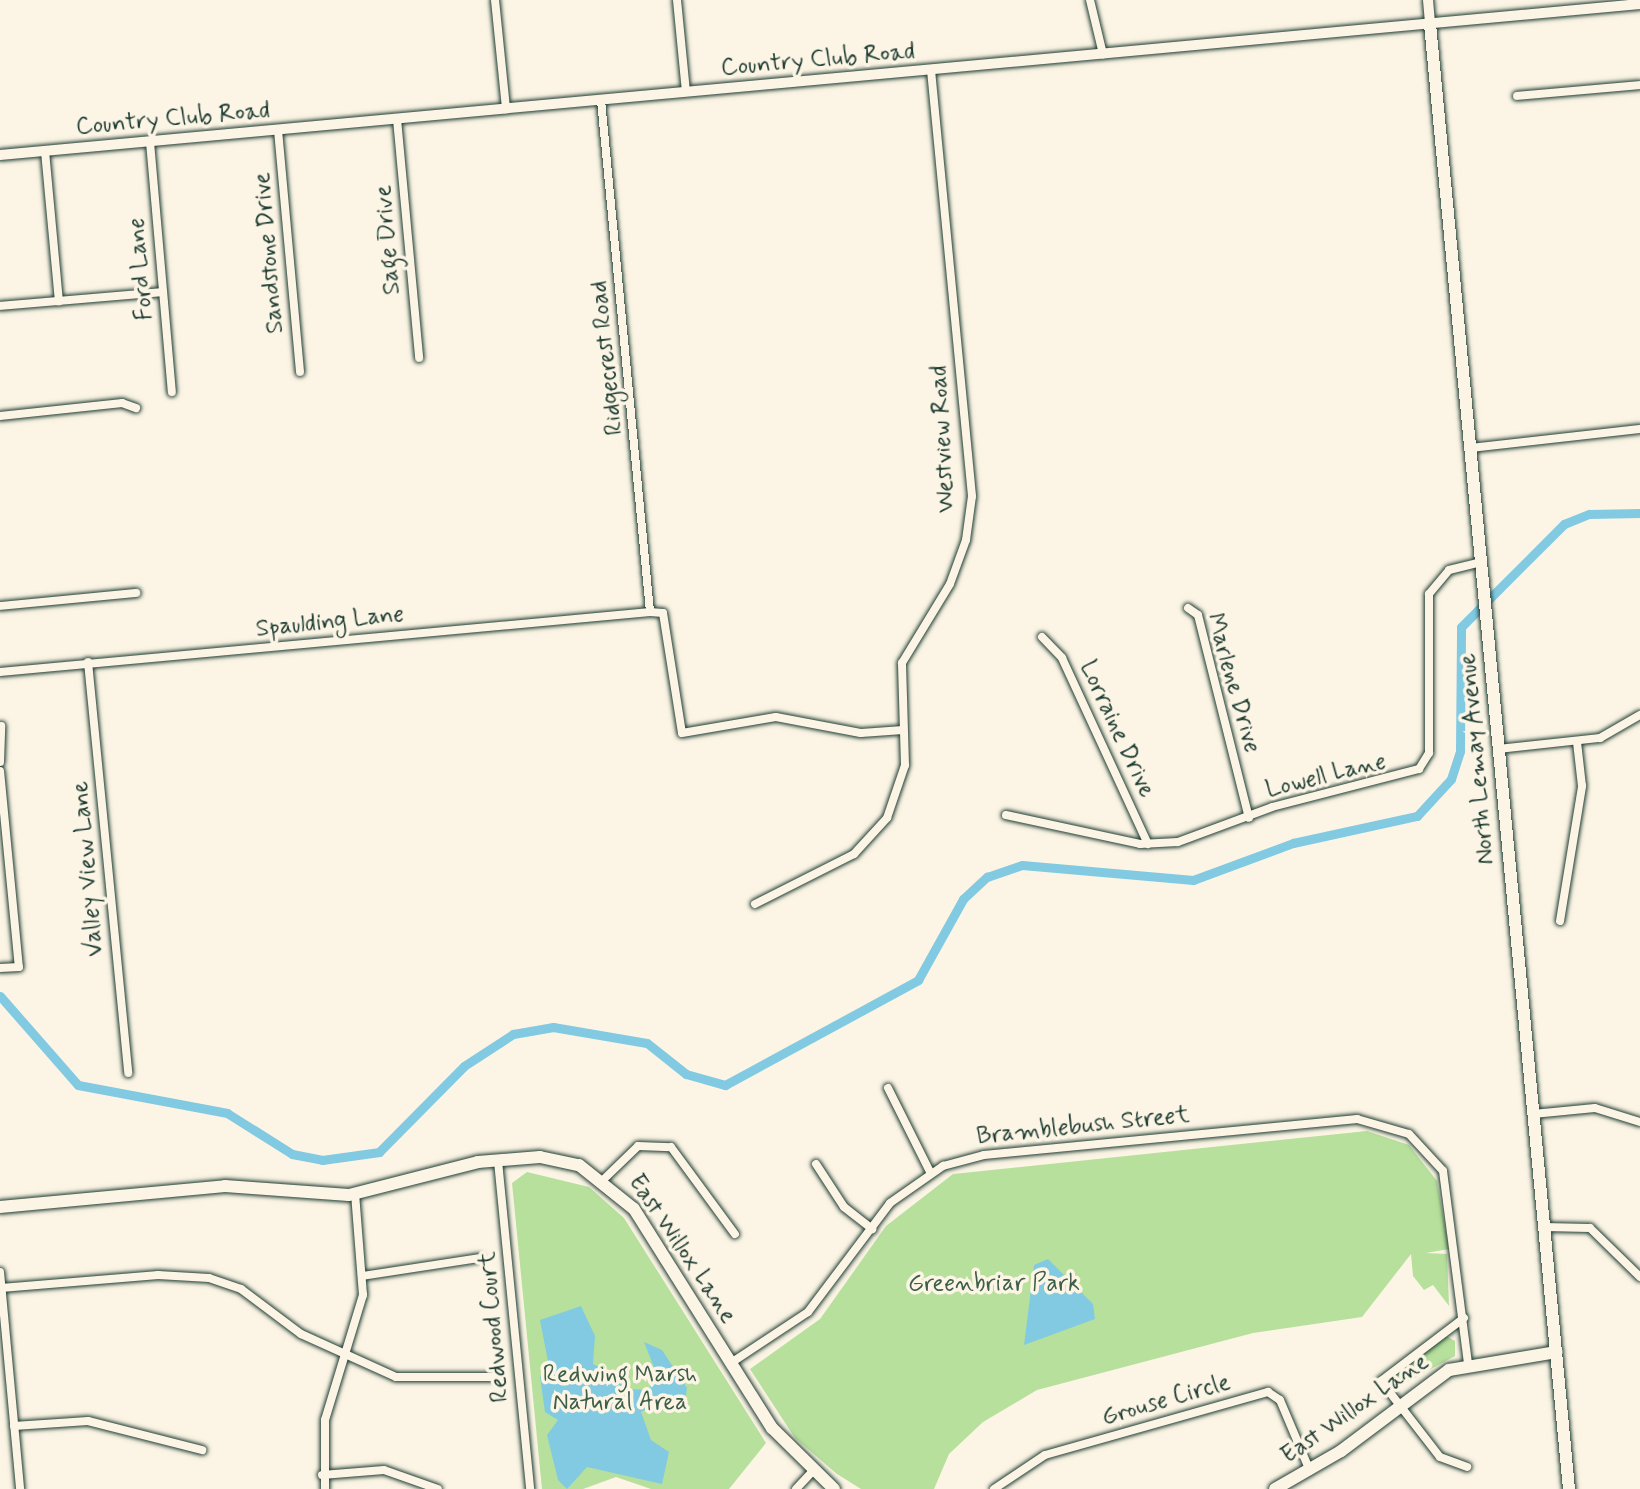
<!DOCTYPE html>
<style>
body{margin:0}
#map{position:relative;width:1640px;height:1489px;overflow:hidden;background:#fcf5e5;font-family:Mynerve,sans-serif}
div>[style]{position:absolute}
.green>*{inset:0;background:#b7e09c}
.water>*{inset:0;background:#81cae2}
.canal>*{height:9px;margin:-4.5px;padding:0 4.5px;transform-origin:4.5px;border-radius:4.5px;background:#81cae2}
.roads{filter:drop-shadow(0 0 2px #1f3d34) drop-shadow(0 0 2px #1f3d34)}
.minor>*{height:8px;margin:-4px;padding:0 4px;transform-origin:4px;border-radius:4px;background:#fcf5e5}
.tertiary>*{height:10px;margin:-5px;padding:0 5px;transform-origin:5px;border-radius:5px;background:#fcf5e5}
.secondary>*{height:12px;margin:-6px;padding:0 6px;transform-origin:6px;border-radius:6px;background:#fcf5e5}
span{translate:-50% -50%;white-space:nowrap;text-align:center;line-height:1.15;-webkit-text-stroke:7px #fcf5e5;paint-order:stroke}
.street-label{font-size:24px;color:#1f3d34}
.park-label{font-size:24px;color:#3d5e49}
</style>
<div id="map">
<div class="green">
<div style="clip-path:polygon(1367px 1131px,1409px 1145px,1437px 1181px,1449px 1249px,1426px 1253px,1447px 1254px,1449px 1306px,1433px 1285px,1424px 1290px,1413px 1276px,1411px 1254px,1362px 1317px,1253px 1333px,1037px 1390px,983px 1422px,949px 1454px,934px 1489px,861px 1489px,837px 1474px,795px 1438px,750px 1369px,820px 1319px,886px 1226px,953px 1174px)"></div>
<div style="clip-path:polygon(527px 1172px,589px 1187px,624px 1218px,766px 1443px,729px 1489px,651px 1489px,616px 1477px,583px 1489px,542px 1489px,512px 1183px)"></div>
<div style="clip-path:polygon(1446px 1336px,1455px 1341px,1455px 1356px,1392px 1390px,1387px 1380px)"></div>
</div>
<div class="water">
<div style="clip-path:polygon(1048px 1259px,1093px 1304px,1095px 1319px,1024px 1345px,1034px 1265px)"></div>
<div style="clip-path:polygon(581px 1306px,595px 1336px,593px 1364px,624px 1378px,629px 1389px,648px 1390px,657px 1375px,644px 1342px,662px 1350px,687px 1388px,684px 1408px,664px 1399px,641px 1412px,651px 1440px,669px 1452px,662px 1484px,587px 1467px,567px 1489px,558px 1480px,547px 1435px,558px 1420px,545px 1412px,540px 1377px,549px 1367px,540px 1320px)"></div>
</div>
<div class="canal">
<div style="left:0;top:996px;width:118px;rotate:48.8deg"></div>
<div style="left:78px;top:1085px;width:152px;rotate:10.6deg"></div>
<div style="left:227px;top:1113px;width:77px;rotate:32.2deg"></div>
<div style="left:292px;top:1154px;width:31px;rotate:11deg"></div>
<div style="left:322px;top:1160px;width:58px;rotate:-8deg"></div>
<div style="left:379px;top:1152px;width:121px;rotate:-45.3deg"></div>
<div style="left:464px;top:1066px;width:59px;rotate:-33.1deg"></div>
<div style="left:513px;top:1034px;width:41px;rotate:-9.9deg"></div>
<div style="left:553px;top:1027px;width:95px;rotate:9.7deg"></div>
<div style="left:647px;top:1043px;width:50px;rotate:38.5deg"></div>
<div style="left:686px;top:1074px;width:41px;rotate:15.8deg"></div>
<div style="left:725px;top:1085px;width:220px;rotate:-28.5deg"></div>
<div style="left:918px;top:980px;width:93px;rotate:-60.9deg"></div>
<div style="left:963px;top:899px;width:33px;rotate:-43deg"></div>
<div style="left:987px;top:877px;width:37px;rotate:-19deg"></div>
<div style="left:1022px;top:865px;width:172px;rotate:5deg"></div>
<div style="left:1193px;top:880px;width:107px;rotate:-20.3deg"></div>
<div style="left:1293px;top:843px;width:127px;rotate:-12.3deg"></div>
<div style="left:1417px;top:816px;width:50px;rotate:-47.4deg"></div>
<div style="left:1451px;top:779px;width:29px;rotate:-72deg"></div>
<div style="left:1460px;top:751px;width:124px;rotate:-89.5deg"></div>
<div style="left:1461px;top:627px;width:146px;rotate:-45deg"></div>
<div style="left:1564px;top:524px;width:27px;rotate:-22deg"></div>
<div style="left:1589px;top:514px;width:51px;rotate:-1.1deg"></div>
</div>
<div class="roads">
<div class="minor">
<div style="left:495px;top:0;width:110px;rotate:84.2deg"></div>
<div style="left:677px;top:0;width:92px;rotate:84.4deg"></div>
<div style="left:1090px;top:0;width:56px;rotate:76.5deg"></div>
<div style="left:1517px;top:96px;width:123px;rotate:-5.1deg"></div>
<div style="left:601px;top:100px;width:514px;rotate:84.53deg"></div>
<div style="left:397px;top:119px;width:240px;rotate:84.7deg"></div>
<div style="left:278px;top:130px;width:243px;rotate:84.8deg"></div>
<div style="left:150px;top:142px;width:251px;rotate:85deg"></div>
<div style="left:45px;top:151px;width:151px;rotate:84.7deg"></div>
<div style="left:0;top:306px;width:163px;rotate:-4.9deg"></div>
<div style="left:0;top:416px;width:123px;rotate:-6.1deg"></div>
<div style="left:122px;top:403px;width:15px;rotate:20deg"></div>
<div style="left:1470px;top:448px;width:171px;rotate:-6.4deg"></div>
<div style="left:0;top:606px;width:137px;rotate:-5.5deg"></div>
<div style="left:1188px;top:608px;width:12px;rotate:35deg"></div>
<div style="left:1198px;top:615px;width:209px;rotate:75.9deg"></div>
<div style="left:1042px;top:637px;width:29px;rotate:46deg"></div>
<div style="left:1062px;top:658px;width:205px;rotate:65.2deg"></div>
<div style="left:88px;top:662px;width:413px;rotate:84.4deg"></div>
<div style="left:0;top:672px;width:653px;rotate:-5.27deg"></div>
<div style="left:650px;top:612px;width:13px;rotate:4deg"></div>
<div style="left:663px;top:613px;width:121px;rotate:81deg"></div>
<div style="left:682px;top:733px;width:95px;rotate:-9.7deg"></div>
<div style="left:776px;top:717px;width:86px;rotate:10.7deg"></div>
<div style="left:861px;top:733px;width:42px;rotate:-4.1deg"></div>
<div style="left:1498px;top:749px;width:103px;rotate:-6.2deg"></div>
<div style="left:1600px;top:738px;width:46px;rotate:-29.9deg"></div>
<div style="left:0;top:762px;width:36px;rotate:-88deg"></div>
<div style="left:0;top:771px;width:197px;rotate:84.5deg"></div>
<div style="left:19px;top:967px;width:19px;rotate:177deg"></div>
<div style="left:1006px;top:815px;width:137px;rotate:12.2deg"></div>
<div style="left:1140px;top:844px;width:38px;rotate:-3deg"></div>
<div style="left:1178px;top:842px;width:100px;rotate:-20.4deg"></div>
<div style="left:1272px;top:807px;width:152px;rotate:-14.5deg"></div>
<div style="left:1419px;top:769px;width:19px;rotate:-58deg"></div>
<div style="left:1429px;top:753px;width:159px;rotate:-90deg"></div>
<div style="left:1429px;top:594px;width:31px;rotate:-50deg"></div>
<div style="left:1449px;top:570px;width:33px;rotate:-14deg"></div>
<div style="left:755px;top:904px;width:111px;rotate:-26.8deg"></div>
<div style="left:854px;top:854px;width:49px;rotate:-47.5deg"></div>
<div style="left:887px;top:818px;width:56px;rotate:-71.2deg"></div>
<div style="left:905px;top:765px;width:102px;rotate:-91.7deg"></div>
<div style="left:902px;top:663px;width:92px;rotate:-58.7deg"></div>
<div style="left:950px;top:584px;width:47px;rotate:-70deg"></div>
<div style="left:966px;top:540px;width:44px;rotate:-82.2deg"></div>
<div style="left:972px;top:496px;width:428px;rotate:-95.5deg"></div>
<div style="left:1560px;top:921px;width:137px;rotate:-80.7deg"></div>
<div style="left:1582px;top:786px;width:44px;rotate:-96.5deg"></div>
<div style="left:888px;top:1088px;width:94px;rotate:63.4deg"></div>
<div style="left:1533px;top:1114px;width:62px;rotate:-5.5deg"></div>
<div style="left:1595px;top:1108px;width:47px;rotate:17.3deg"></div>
<div style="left:498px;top:1161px;width:330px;rotate:84.4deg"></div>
<div style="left:816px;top:1164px;width:51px;rotate:56.9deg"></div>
<div style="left:844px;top:1207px;width:36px;rotate:38deg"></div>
<div style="left:604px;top:1179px;width:47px;rotate:-44.1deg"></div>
<div style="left:638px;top:1146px;width:33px;rotate:2deg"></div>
<div style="left:671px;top:1147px;width:108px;rotate:53.7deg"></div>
<div style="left:1544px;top:1227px;width:46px;rotate:1.2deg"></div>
<div style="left:1590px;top:1228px;width:70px;rotate:44.4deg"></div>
<div style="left:0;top:1272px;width:218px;rotate:84.7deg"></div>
<div style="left:362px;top:1276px;width:119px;rotate:-8.7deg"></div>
<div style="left:1px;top:1288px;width:158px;rotate:-4.7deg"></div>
<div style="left:158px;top:1275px;width:51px;rotate:3.4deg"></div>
<div style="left:209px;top:1278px;width:34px;rotate:19deg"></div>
<div style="left:241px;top:1289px;width:75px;rotate:36.9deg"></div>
<div style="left:301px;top:1334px;width:104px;rotate:24.4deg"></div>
<div style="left:396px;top:1377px;width:95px"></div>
<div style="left:1464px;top:1318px;width:104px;rotate:142.8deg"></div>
<div style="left:1381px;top:1381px;width:96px;rotate:52.2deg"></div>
<div style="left:1440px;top:1457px;width:29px;rotate:20deg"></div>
<div style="left:731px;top:1363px;width:92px;rotate:-33.5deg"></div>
<div style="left:808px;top:1312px;width:136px;rotate:-53deg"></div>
<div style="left:890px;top:1203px;width:65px;rotate:-34.9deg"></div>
<div style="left:943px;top:1166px;width:42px;rotate:-15deg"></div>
<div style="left:984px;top:1155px;width:375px;rotate:-5.5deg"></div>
<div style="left:1357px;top:1119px;width:54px;rotate:16.1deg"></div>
<div style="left:1409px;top:1134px;width:50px;rotate:47.4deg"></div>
<div style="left:1443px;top:1171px;width:194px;rotate:82.6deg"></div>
<div style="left:14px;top:1426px;width:74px;rotate:-3.9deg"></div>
<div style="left:88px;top:1421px;width:118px;rotate:14.3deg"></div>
<div style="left:322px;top:1475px;width:62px;rotate:-4.6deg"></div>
<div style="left:384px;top:1470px;width:57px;rotate:19.4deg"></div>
<div style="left:325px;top:1489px;width:69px;rotate:-90deg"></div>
<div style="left:325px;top:1420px;width:131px;rotate:-73.1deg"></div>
<div style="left:363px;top:1295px;width:101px;rotate:-94.5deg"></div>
<div style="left:796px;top:1489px;width:23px;rotate:-47deg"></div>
<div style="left:994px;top:1489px;width:61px;rotate:-33.7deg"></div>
<div style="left:1045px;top:1455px;width:232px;rotate:-15.8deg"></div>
<div style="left:1268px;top:1392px;width:14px;rotate:34deg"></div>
<div style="left:1280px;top:1400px;width:77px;rotate:67.1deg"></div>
</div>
<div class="tertiary">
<div style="left:1428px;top:0;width:24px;rotate:85deg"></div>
<div style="left:0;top:155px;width:1647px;rotate:-5.26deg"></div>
</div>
<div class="secondary">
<div style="left:1430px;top:24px;width:1472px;rotate:84.58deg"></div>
<div style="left:0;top:1207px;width:226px;rotate:-5.3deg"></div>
<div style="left:225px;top:1186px;width:124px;rotate:4.2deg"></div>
<div style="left:349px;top:1195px;width:133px;rotate:-14.3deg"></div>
<div style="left:478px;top:1162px;width:62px;rotate:-4.6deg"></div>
<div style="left:540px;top:1157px;width:40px;rotate:12deg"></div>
<div style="left:579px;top:1165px;width:70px;rotate:38.7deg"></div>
<div style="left:634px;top:1209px;width:259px;rotate:57.8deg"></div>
<div style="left:772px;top:1428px;width:87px;rotate:44.5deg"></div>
<div style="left:1275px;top:1489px;width:76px;rotate:-29.9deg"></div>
<div style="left:1341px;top:1451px;width:135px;rotate:-36.9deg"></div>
<div style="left:1449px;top:1370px;width:109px;rotate:-9.5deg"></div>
</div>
</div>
<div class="street-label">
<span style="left:818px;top:60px;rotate:-5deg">Country Club Road</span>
<span style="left:173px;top:119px;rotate:-5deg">Country Club Road</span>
<span style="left:388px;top:240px;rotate:-95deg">Sage Drive</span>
<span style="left:269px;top:253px;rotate:-95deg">Sandstone Drive</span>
<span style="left:141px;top:269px;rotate:-95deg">Ford Lane</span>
<span style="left:607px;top:358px;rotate:-96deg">Ridgecrest Road</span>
<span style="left:943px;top:439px;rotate:-93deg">Westview Road</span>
<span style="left:330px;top:622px;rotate:-6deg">Spaulding Lane</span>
<span style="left:1233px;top:683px;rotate:74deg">Marlene Drive</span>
<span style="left:1117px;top:729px;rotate:65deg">Lorraine Drive</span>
<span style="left:1477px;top:759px;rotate:-95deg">North Lemay Avenue</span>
<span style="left:1326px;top:776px;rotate:-14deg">Lowell Lane</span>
<span style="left:88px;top:869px;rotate:-95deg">Valley View Lane</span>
<span style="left:1083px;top:1126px;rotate:-6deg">Bramblebush Street</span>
<span style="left:682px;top:1249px;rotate:56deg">East Willox Lane</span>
<span style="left:494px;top:1327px;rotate:-95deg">Redwood Court</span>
<span style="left:1166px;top:1400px;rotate:-16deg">Grouse Circle</span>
<span style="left:1355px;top:1409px;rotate:-35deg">East Willox Lane</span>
</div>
<div class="park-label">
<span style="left:994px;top:1284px">Greenbriar Park</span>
<span style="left:620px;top:1389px">Redwing Marsh<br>Natural Area</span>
</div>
</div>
